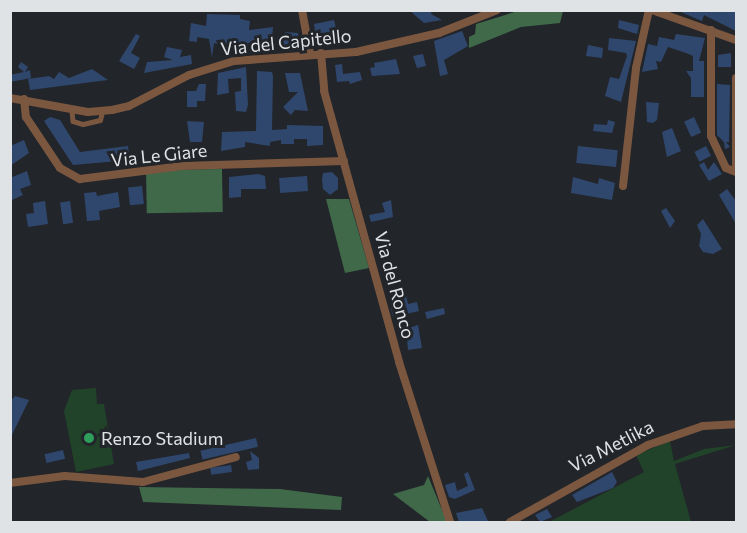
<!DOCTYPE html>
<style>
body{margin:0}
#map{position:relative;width:747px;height:533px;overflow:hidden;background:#22252a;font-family:Commissioner,sans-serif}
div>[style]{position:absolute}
.green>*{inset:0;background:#21432a}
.forest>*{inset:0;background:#3f6949;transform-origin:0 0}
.building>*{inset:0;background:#30476d;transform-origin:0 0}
.service>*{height:4.5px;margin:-2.25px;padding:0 2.25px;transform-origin:2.25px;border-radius:2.25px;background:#7b5740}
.minor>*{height:8px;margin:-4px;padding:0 4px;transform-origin:4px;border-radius:4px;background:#7b5740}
.dots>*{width:16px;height:16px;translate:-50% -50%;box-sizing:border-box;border:3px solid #22252a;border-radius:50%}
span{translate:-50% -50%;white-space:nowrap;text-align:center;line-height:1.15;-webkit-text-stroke:6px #22252a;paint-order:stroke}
.street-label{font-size:18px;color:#e0e3e6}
.poi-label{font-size:18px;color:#e0e3e6}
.left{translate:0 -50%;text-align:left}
.frame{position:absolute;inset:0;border:12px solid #e0e3e6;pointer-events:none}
</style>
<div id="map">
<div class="green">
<div style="clip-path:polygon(96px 388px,97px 404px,104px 404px,114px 464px,76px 472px,64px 411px,72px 390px)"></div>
<div style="clip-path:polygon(670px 441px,674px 461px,704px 449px,736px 445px,675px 464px,691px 522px,549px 522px,644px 472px,636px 455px)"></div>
</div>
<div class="forest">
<div style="clip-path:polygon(518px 11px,563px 11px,560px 23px,521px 27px,469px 48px,469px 37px,475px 34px,476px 24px)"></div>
<div style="left:222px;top:169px;width:43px;height:76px;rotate:89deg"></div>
<div style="clip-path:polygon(326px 199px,349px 199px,369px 268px,345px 273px)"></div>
<div style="clip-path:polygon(428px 476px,447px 522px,430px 522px,393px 494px,424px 485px)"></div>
<div style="clip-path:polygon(139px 487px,280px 489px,342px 497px,341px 510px,143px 502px)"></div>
</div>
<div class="building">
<div style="clip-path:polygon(409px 10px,432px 10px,431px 14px,442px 20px,424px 23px)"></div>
<div style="clip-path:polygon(676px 10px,736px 10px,736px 31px,704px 15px,702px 21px)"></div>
<div style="clip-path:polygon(207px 14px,240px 15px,240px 19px,250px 21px,249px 30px,273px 27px,272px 40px,267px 40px,266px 44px,248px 43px,247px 50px,214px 43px,212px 57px,209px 39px,197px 37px,197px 42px,189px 41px,191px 23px,206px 26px)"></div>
<div style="clip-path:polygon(334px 20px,338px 36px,316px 37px,314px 24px)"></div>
<div style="clip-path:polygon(619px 20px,639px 25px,637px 34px,618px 28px)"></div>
<div style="clip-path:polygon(462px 31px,468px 46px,444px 60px,448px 74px,440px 76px,434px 41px)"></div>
<div style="clip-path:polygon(285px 32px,298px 33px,299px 46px,278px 45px,278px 40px,286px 39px)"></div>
<div style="clip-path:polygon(136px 34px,140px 36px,131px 53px,140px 58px,134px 69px,119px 61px)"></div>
<div style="clip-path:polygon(676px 34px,705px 38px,699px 61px,704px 61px,704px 97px,691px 97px,691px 78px,686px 71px,693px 71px,693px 56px,686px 53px,668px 47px,661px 62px,656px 61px,658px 69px,642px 72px,648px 44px,657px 46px,659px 37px,674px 40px)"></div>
<div style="clip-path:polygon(609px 38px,636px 41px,621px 102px,605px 96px,610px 77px,619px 79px,627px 56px,626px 53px,608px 50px)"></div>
<div style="clip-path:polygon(588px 45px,603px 48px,602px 58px,586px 56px)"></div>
<div style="clip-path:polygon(167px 47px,182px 50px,180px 57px,191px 55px,192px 64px,144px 73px,147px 62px,173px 60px,164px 57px)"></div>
<div style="clip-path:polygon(731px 53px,731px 67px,718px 67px,718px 55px)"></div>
<div style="clip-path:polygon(423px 54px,426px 66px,417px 68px,413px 56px)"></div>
<div style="clip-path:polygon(396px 59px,400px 74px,372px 76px,370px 68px,375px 67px,374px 63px)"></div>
<div style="clip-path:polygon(21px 62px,28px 67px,25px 72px,30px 70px,31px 78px,10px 82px,10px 75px,24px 72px,18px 67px)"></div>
<div style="clip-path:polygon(342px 64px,343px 74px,360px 72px,362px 80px,350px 84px,349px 81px,337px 82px,335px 65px)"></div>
<div style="clip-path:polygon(246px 67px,248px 105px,246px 112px,236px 111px,235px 92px,241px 91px,241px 78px,228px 79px,229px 93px,217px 95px,218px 73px)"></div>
<div style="clip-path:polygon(92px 69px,108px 80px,30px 90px,28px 79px,49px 76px,54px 79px,59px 72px,69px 78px)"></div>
<div style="clip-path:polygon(257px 71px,272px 72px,273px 76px,272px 130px,287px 129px,287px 125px,323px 126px,323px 145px,307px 146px,307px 139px,294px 139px,294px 144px,281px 144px,281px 140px,270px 142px,270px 146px,245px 142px,245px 147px,221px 151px,222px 132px,256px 131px)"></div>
<div style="clip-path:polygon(285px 73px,300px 73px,308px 111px,295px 110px,291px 115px,283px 107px,298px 92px,289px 92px)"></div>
<div style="clip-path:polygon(199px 84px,206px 84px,205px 101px,197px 101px,197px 107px,187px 107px,187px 91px,196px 91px)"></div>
<div style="clip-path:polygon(717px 84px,730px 85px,729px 142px,726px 142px,730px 147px,725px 149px,724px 142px,717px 135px)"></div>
<div style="clip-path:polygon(646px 102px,659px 103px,657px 120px,653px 123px,647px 122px)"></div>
<div style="clip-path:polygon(50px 117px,60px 120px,80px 152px,128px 146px,130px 160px,73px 165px,44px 121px)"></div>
<div style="left:694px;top:117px;width:17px;height:11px;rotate:65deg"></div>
<div style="clip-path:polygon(608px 120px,615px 122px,612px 133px,593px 131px,594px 124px,607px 125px)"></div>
<div style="clip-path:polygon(187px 121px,204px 122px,202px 142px,190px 142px)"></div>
<div style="clip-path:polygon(672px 128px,681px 151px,667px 157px,662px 132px)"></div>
<div style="clip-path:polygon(24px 140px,29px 153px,10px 166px,10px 146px)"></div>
<div style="left:578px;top:146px;width:40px;height:17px;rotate:6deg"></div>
<div style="left:706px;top:146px;width:11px;height:13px;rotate:63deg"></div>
<div style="clip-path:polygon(704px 162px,708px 170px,714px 162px,722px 174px,709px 181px,699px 165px)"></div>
<div style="clip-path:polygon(27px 171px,31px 185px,20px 189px,23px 195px,10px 201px,10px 178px)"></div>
<div style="clip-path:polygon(332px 172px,338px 178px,338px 189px,330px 195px,323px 189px,322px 180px,323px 173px)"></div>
<div style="clip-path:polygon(258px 174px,265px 176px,266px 189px,241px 189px,241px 197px,229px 198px,229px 177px)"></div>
<div style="left:307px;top:176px;width:15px;height:28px;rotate:86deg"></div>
<div style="clip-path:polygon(573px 177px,598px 184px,599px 178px,615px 183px,612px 200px,571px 193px)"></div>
<div style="left:142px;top:186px;width:18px;height:14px;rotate:84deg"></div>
<div style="clip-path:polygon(727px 189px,736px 201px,736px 224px,719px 195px)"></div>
<div style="clip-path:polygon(96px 192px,97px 196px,118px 192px,120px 207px,99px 211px,100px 220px,87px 221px,84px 193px)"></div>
<div style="clip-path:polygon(391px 200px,393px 217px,371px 222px,369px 215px,385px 212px,382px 203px)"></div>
<div style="clip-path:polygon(45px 201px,48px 224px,28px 227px,26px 214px,34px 213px,33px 203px)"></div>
<div style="left:70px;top:201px;width:22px;height:10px;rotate:82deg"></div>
<div style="clip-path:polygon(666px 208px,675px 221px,670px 228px,661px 211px)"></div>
<div style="clip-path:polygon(703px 219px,722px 249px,713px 254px,703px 252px,699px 246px,701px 234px,697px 225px)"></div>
<div style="clip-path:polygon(406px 295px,408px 304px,417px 302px,419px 311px,393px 317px,391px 308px,399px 306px,397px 298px)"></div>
<div style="clip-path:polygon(444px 308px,445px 314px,427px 319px,425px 312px)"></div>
<div style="clip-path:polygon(418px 325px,422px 348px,408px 350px,406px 329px)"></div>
<div style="clip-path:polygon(15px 396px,29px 400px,10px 439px,10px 402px)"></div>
<div style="left:256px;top:438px;width:9px;height:57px;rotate:77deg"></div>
<div style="left:63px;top:450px;width:9px;height:19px;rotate:77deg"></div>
<div style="clip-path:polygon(250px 451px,259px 458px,259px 469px,248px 470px,246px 462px,252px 460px)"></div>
<div style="clip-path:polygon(189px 453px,190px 458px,138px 471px,136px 462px)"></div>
<div style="left:231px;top:465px;width:7px;height:21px;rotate:82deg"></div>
<div style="clip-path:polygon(468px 472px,475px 490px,455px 499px,449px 497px,445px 485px,455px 482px,457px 491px,468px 486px,464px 474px)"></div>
<div style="clip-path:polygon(612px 472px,617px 482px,613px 488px,577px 502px,572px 495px)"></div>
<div style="clip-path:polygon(482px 508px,488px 521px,459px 522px,456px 513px)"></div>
<div style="clip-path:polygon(547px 509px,552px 517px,540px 522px,535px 515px)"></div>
</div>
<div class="service">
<div style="left:72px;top:110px;width:11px;rotate:85deg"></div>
<div style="left:73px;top:121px;width:10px;rotate:17deg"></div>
<div style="left:83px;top:124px;width:17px;rotate:-13deg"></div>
<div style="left:100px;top:120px;width:8px;rotate:-76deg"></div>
</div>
<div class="minor">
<div style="left:302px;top:10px;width:45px;rotate:79.7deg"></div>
<div style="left:652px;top:10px;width:89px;rotate:19.7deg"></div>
<div style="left:711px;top:30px;width:106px;rotate:90deg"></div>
<div style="left:711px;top:136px;width:35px;rotate:65deg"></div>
<div style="left:726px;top:168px;width:11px;rotate:22deg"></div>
<div style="left:321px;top:53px;width:38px;rotate:85deg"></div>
<div style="left:324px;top:91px;width:281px;rotate:74.5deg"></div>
<div style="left:399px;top:362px;width:168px;rotate:72.3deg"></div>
<div style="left:736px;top:78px;width:87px;rotate:90deg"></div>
<div style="left:10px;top:98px;width:79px;rotate:10.2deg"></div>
<div style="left:88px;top:112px;width:24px;rotate:-5deg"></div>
<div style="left:112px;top:110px;width:17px;rotate:-13deg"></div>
<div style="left:129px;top:106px;width:68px;rotate:-27.3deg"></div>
<div style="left:189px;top:75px;width:47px;rotate:-17.3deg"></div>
<div style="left:234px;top:61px;width:122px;rotate:-4.2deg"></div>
<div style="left:356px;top:52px;width:85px;rotate:-12.9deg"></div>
<div style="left:439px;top:33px;width:62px;rotate:-21.6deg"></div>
<div style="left:24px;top:99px;width:18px;rotate:84deg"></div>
<div style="left:26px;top:117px;width:61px;rotate:56.3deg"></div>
<div style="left:60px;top:168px;width:23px;rotate:29deg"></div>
<div style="left:80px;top:179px;width:103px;rotate:-7.3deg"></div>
<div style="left:182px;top:166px;width:162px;rotate:-1.8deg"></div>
<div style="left:623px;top:186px;width:119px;rotate:-83.7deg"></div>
<div style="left:636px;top:68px;width:59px;rotate:-77.4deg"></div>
<div style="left:10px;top:483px;width:55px;rotate:-7.3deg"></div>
<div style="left:65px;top:476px;width:78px;rotate:4.4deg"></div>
<div style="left:143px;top:482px;width:96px;rotate:-15deg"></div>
<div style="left:510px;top:522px;width:158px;rotate:-29.2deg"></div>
<div style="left:648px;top:445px;width:58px;rotate:-19.1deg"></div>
<div style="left:703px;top:426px;width:33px;rotate:-3deg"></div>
</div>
<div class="dots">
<div style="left:89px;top:438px;background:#2e9e5b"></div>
</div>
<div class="street-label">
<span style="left:286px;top:42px;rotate:-6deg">Via del Capitello</span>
<span style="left:159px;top:155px;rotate:-6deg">Via Le Giare</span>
<span style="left:395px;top:285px;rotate:75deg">Via del Ronco</span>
<span style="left:611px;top:446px;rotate:-27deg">Via Metlika</span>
</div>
<div class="poi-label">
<span class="left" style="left:101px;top:438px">Renzo Stadium</span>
</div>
<div class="frame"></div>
</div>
